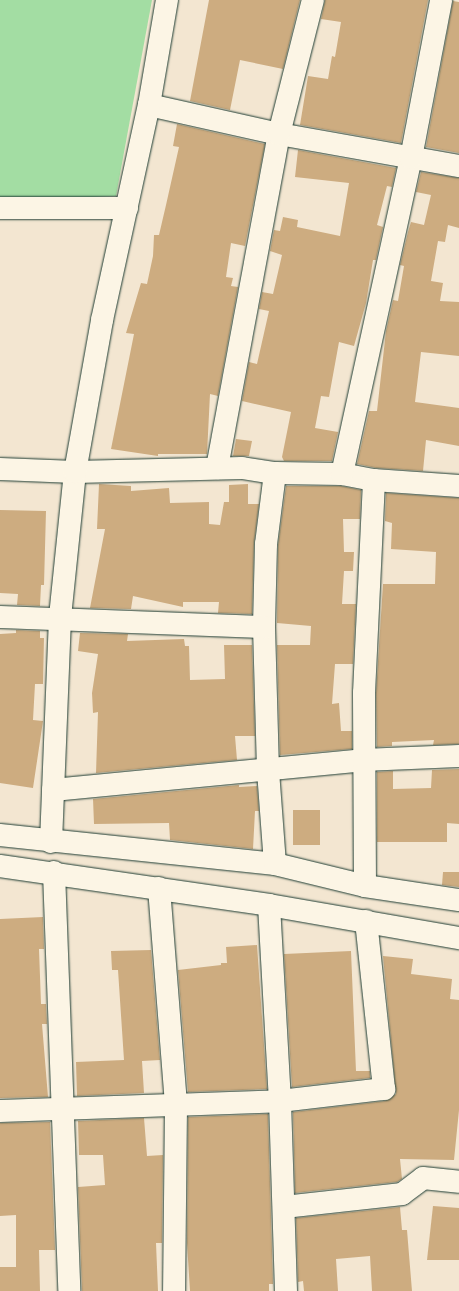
<!DOCTYPE html>
<style>
body{margin:0}
#map{position:relative;width:459px;height:1291px;overflow:hidden;background:#f3e6d1;font-family:Kalam,sans-serif}
div>[style]{position:absolute}
.green>*{inset:0;background:#a3dda3}
.building>*{inset:0;background:#cdac80;transform-origin:0 0}
.roads{filter:drop-shadow(0 0 1px #1f3d34) drop-shadow(0 0 1px #1f3d34)}
.street>*{height:22px;margin:-11px;padding:0 11px;transform-origin:11px;border-radius:11px;background:#fcf5e5}
.secondary>*{height:22px;margin:-11px;padding:0 11px;transform-origin:11px;border-radius:11px;background:#fcf5e5}
span{translate:-50% -50%;white-space:nowrap;text-align:center;line-height:1.15;-webkit-text-stroke:3px #fcf5e5;paint-order:stroke}
</style>
<div id="map">
<div class="green">
<div style="clip-path:polygon(0 0,152px 0,116px 196px,0 201px)"></div>
</div>
<div class="building">
<div style="clip-path:polygon(209px 0,300px 0,283px 69px,240px 60px,230px 110px,190px 101px)"></div>
<div style="clip-path:polygon(325px 0,428px 0,401px 143px,300px 125px,308px 76px,328px 79px,332px 56px,335px 57px,341px 22px,321px 19px)"></div>
<div style="clip-path:polygon(453px 1px,459px 2px,459px 153px,426px 147px)"></div>
<div style="clip-path:polygon(177px 124px,265px 144px,245px 246px,231px 243px,226px 277px,233px 278px,231px 286px,238px 287px,218px 396px,210px 394px,207px 454px,158px 454px,158px 456px,111px 449px,134px 334px,126px 333px,141px 283px,147px 284px,153px 256px,154px 235px,159px 235px,166px 205px,179px 147px,173px 146px)"></div>
<div style="clip-path:polygon(298px 150px,396px 168px,392px 187px,387px 186px,377px 225px,383px 227px,376px 260px,373px 260px,366px 303px,354px 346px,339px 342px,329px 397px,321px 396px,315px 428px,338px 432px,332px 461px,284px 461px,282px 457px,291px 412px,242px 401px,249px 362px,257px 364px,269px 311px,259px 309px,262px 292px,273px 294px,282px 255px,270px 251px,274px 230px,280px 231px,283px 217px,298px 220px,297px 227px,340px 236px,349px 183px,295px 177px)"></div>
<div style="clip-path:polygon(421px 172px,459px 178px,459px 228px,448px 225px,445px 242px,438px 241px,431px 281px,443px 283px,440px 301px,459px 302px,459px 356px,421px 352px,415px 402px,459px 408px,459px 446px,426px 440px,423px 471px,376px 468px,357px 464px,369px 411px,377px 411px,386px 331px,393px 300px,398px 301px,404px 266px,400px 265px,408px 232px,411px 222px,424px 225px,431px 195px,416px 192px)"></div>
<div style="clip-path:polygon(236px 439px,252px 441px,249px 456px,233px 456px)"></div>
<div style="clip-path:polygon(99px 484px,131px 486px,131px 491px,169px 488px,170px 503px,209px 502px,209px 524px,220px 525px,224px 502px,229px 502px,229px 485px,248px 484px,248px 504px,259px 504px,254px 544px,252px 614px,218px 613px,219px 602px,183px 602px,183px 607px,133px 596px,131px 609px,90px 608px,105px 529px,97px 529px)"></div>
<div style="clip-path:polygon(286px 486px,341px 486px,361px 490px,360px 519px,343px 519px,344px 552px,354px 552px,353px 571px,344px 571px,342px 604px,356px 604px,353px 664px,335px 664px,332px 704px,339px 703px,341px 731px,352px 731px,352px 749px,280px 755px,277px 645px,310px 645px,311px 626px,277px 623px,278px 545px)"></div>
<div style="clip-path:polygon(386px 493px,459px 498px,459px 744px,433px 745px,434px 740px,392px 742px,392px 746px,377px 747px,376px 693px,383px 584px,435px 584px,436px 552px,391px 549px,392px 523px,385px 521px)"></div>
<div style="clip-path:polygon(0 510px,46px 511px,44px 585px,41px 585px,40px 606px,17px 605px,18px 594px,0 593px)"></div>
<div style="clip-path:polygon(16px 630px,40px 631px,40px 638px,44px 638px,43px 684px,35px 684px,33px 720px,43px 721px,33px 788px,0 783px,0 634px,16px 633px)"></div>
<div style="clip-path:polygon(80px 633px,128px 634px,127px 641px,184px 639px,185px 646px,189px 646px,190px 680px,225px 679px,224px 645px,252px 645px,255px 736px,235px 736px,237px 760px,96px 773px,98px 712px,93px 713px,92px 693px,98px 654px,78px 651px)"></div>
<div style="clip-path:polygon(459px 769px,459px 824px,447px 823px,447px 842px,377px 842px,377px 772px,393px 771px,393px 789px,431px 788px,432px 770px)"></div>
<div style="clip-path:polygon(239px 785px,239px 787px,257px 786px,259px 811px,255px 811px,253px 849px,170px 840px,169px 823px,94px 824px,93px 799px)"></div>
<div style="left:293px;top:810px;width:27px;height:35px"></div>
<div style="clip-path:polygon(443px 872px,459px 872px,459px 887px,442px 885px)"></div>
<div style="clip-path:polygon(43px 917px,44px 949px,39px 949px,41px 1004px,46px 1004px,47px 1024px,42px 1024px,48px 1097px,0 1098px,0 919px)"></div>
<div style="clip-path:polygon(257px 945px,267px 1089px,188px 1092px,178px 970px,221px 965px,221px 963px,227px 963px,226px 947px)"></div>
<div style="clip-path:polygon(151px 950px,160px 1060px,142px 1061px,144px 1093px,77px 1096px,76px 1062px,124px 1060px,118px 970px,112px 970px,111px 951px)"></div>
<div style="clip-path:polygon(351px 951px,356px 1071px,370px 1071px,370px 1078px,292px 1087px,284px 954px)"></div>
<div style="clip-path:polygon(383px 956px,413px 959px,411px 974px,452px 979px,450px 999px,459px 1000px,459px 1110px,454px 1160px,400px 1159px,402px 1179px,397px 1182px,295px 1193px,293px 1112px,385px 1101px,396px 1094px)"></div>
<div style="clip-path:polygon(268px 1114px,273px 1284px,269px 1284px,269px 1291px,190px 1291px,187px 1243px,188px 1117px)"></div>
<div style="clip-path:polygon(144px 1118px,147px 1156px,163px 1155px,162px 1243px,156px 1243px,158px 1291px,82px 1291px,78px 1187px,105px 1185px,103px 1155px,79px 1155px,78px 1121px)"></div>
<div style="clip-path:polygon(50px 1122px,55px 1250px,39px 1250px,40px 1291px,0 1291px,0 1267px,16px 1267px,16px 1215px,0 1216px,0 1123px)"></div>
<div style="clip-path:polygon(433px 1206px,459px 1208px,459px 1260px,427px 1260px)"></div>
<div style="clip-path:polygon(400px 1207px,402px 1230px,407px 1230px,412px 1291px,372px 1291px,370px 1256px,336px 1259px,338px 1291px,304px 1291px,303px 1281px,298px 1282px,296px 1218px)"></div>
</div>
<div class="roads">
<div class="street">
<div style="left:149px;top:105px;width:133px;rotate:12.6deg"></div>
<div style="left:279px;top:134px;width:183px;rotate:10.1deg"></div>
<div style="left:0;top:208px;width:127px"></div>
<div style="left:217px;top:468px;width:340px;rotate:-79.5deg"></div>
<div style="left:279px;top:134px;width:138px;rotate:-75.8deg"></div>
<div style="left:0;top:469px;width:75px;rotate:2.3deg"></div>
<div style="left:75px;top:472px;width:167px;rotate:-1.4deg"></div>
<div style="left:242px;top:468px;width:33px;rotate:9deg"></div>
<div style="left:275px;top:473px;width:67px;rotate:0.9deg"></div>
<div style="left:342px;top:474px;width:33px;rotate:11deg"></div>
<div style="left:275px;top:473px;width:72px;rotate:97.2deg"></div>
<div style="left:266px;top:544px;width:83px;rotate:91.4deg"></div>
<div style="left:264px;top:627px;width:144px;rotate:88.4deg"></div>
<div style="left:268px;top:771px;width:93px;rotate:85.7deg"></div>
<div style="left:342px;top:474px;width:323px;rotate:-77.7deg"></div>
<div style="left:411px;top:158px;width:161px;rotate:-79.2deg"></div>
<div style="left:0;top:617px;width:264px;rotate:2.2deg"></div>
<div style="left:53px;top:790px;width:311px;rotate:-5.5deg"></div>
<div style="left:363px;top:760px;width:96px;rotate:-2.4deg"></div>
<div style="left:51px;top:842px;width:225px;rotate:-87.7deg"></div>
<div style="left:60px;top:617px;width:146px;rotate:-84.1deg"></div>
<div style="left:75px;top:472px;width:154px;rotate:-79.9deg"></div>
<div style="left:102px;top:320px;width:220px;rotate:-77.7deg"></div>
<div style="left:149px;top:105px;width:107px;rotate:-80.3deg"></div>
<div style="left:54px;top:872px;width:419px;rotate:87.9deg"></div>
<div style="left:365px;top:886px;width:193px;rotate:-90.3deg"></div>
<div style="left:364px;top:693px;width:213px;rotate:-87.3deg"></div>
<div style="left:374px;top:480px;width:85px;rotate:4deg"></div>
<div style="left:159px;top:888px;width:219px;rotate:85.5deg"></div>
<div style="left:176px;top:1106px;width:185px;rotate:90.6deg"></div>
<div style="left:269px;top:905px;width:196px;rotate:86.8deg"></div>
<div style="left:280px;top:1101px;width:190px;rotate:88.2deg"></div>
<div style="left:0;top:1111px;width:280px;rotate:-2deg"></div>
<div style="left:280px;top:1101px;width:105px;rotate:-6.6deg"></div>
<div style="left:384px;top:1089px;width:169px;rotate:-96.1deg"></div>
<div style="left:284px;top:1207px;width:119px;rotate:-6.3deg"></div>
<div style="left:402px;top:1194px;width:26px;rotate:-37deg"></div>
<div style="left:423px;top:1178px;width:36px;rotate:6deg"></div>
</div>
<div class="secondary">
<div style="left:0;top:835px;width:277px;rotate:6deg"></div>
<div style="left:275px;top:864px;width:93px;rotate:13.7deg"></div>
<div style="left:365px;top:886px;width:95px;rotate:8.5deg"></div>
<div style="left:0;top:866px;width:272px;rotate:8.2deg"></div>
<div style="left:269px;top:905px;width:193px;rotate:9.9deg"></div>
</div>
</div>
</div>
